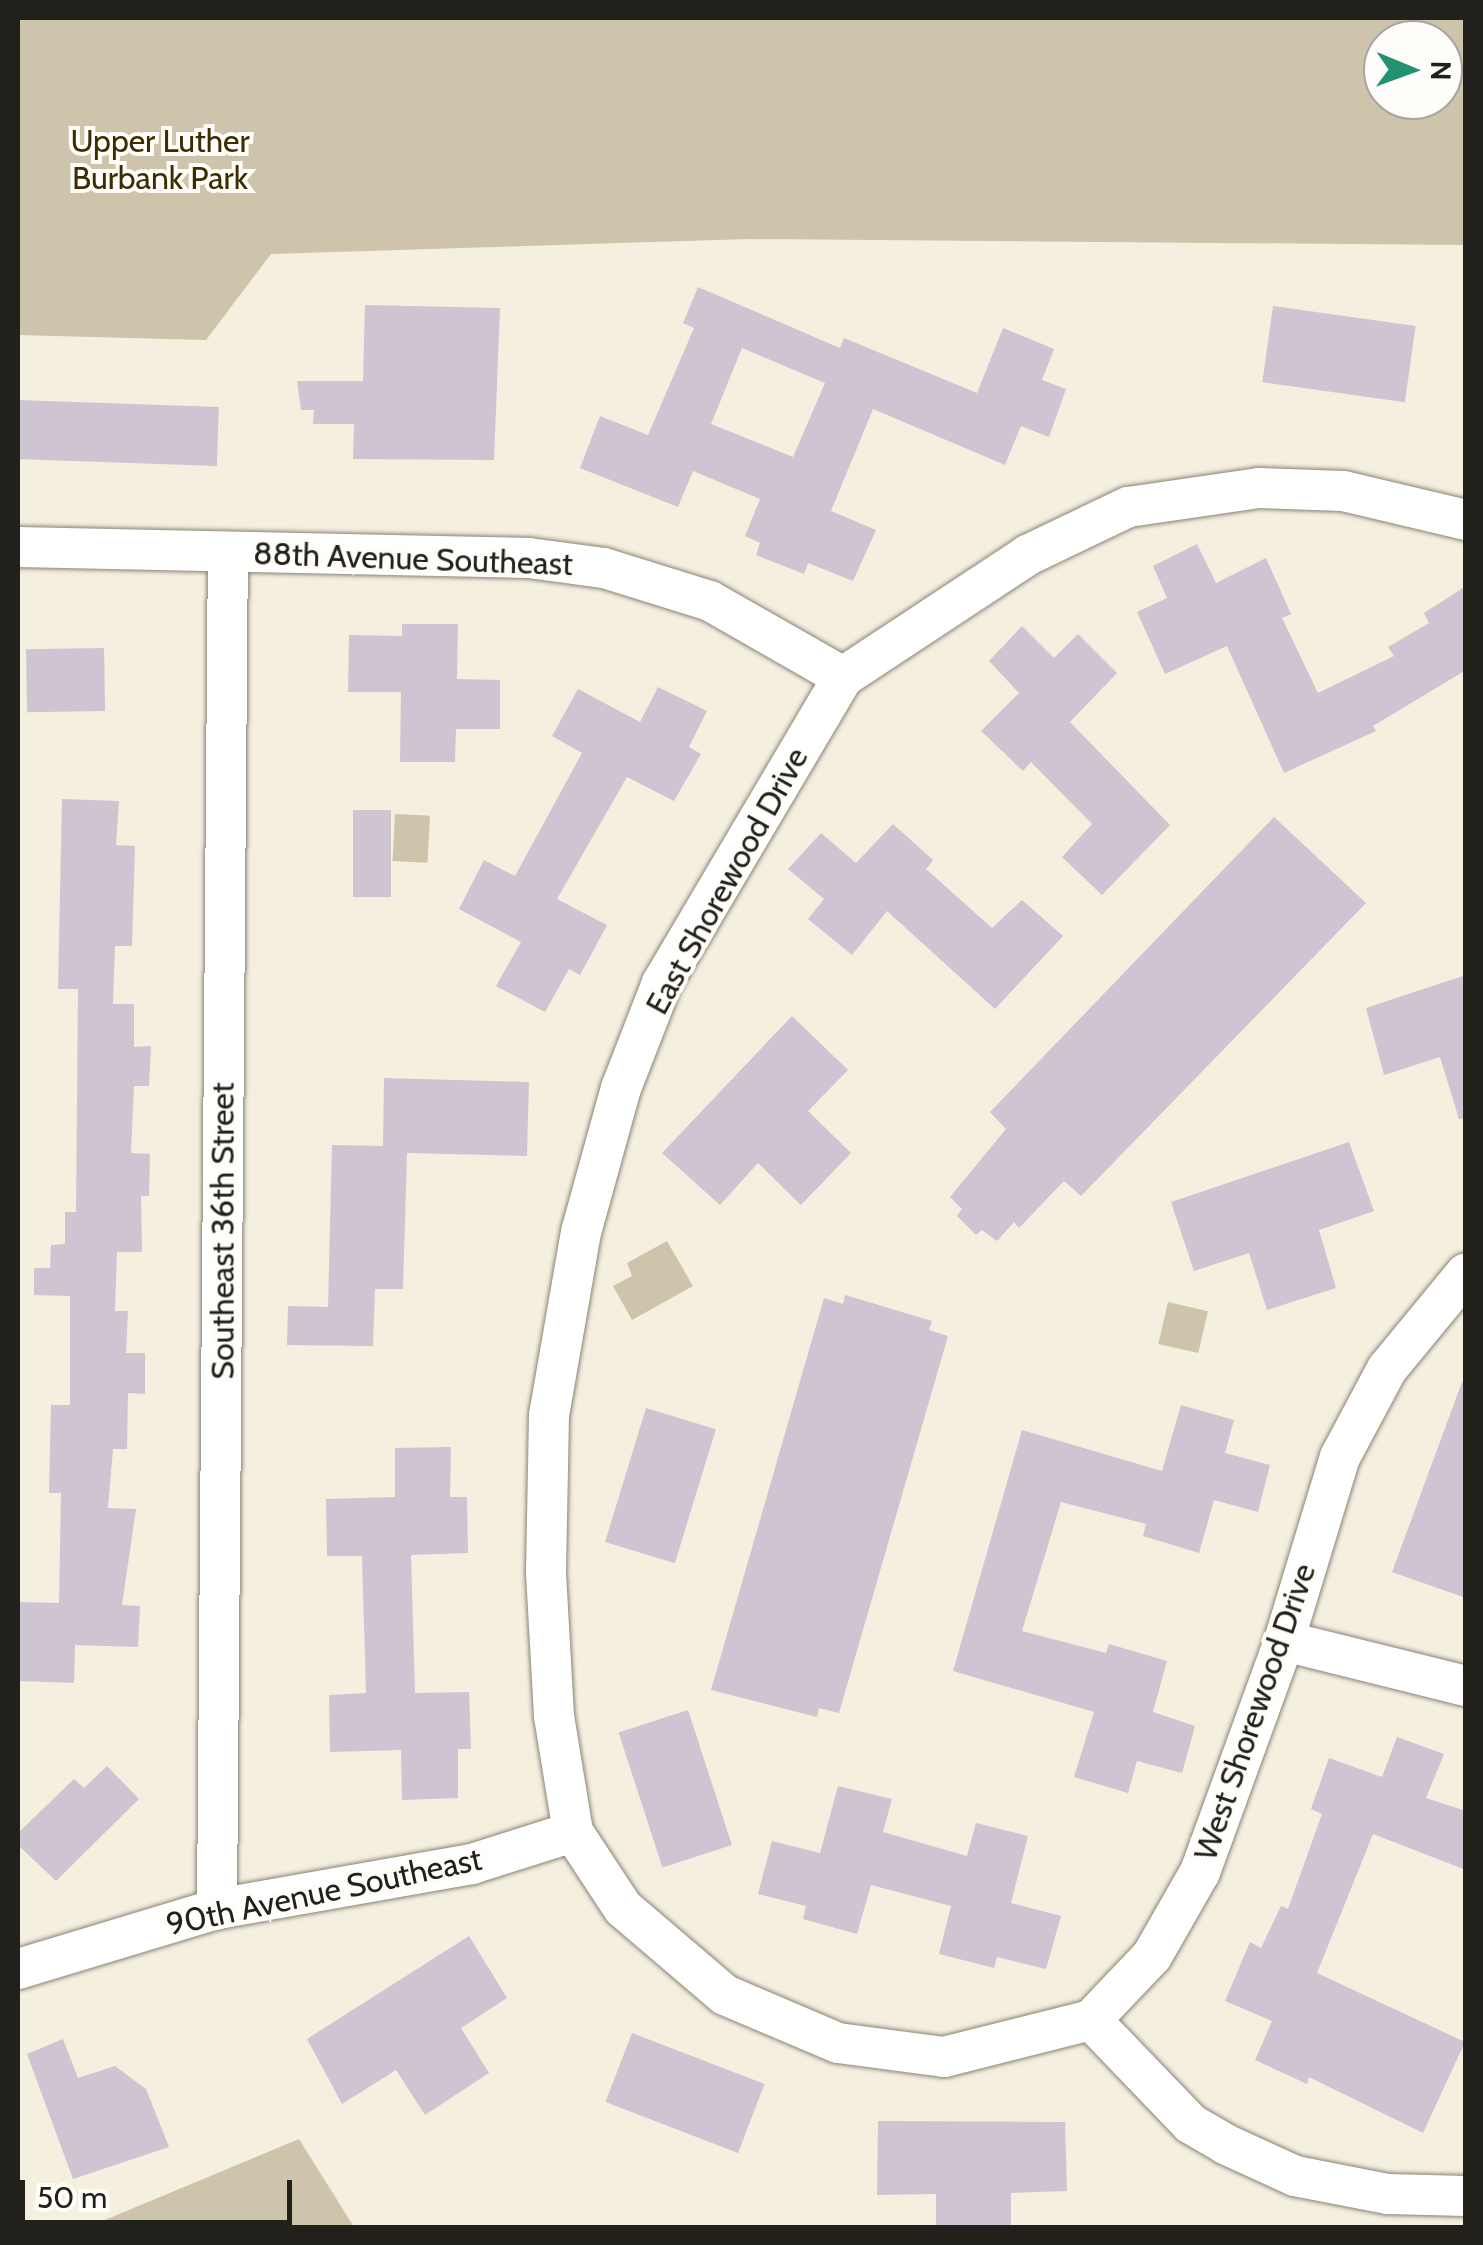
<!DOCTYPE html>
<style>
body{margin:0}
#map{position:relative;width:1483px;height:2245px;overflow:hidden;background:#f5efe0;font-family:Cabin,sans-serif}
div>[style]{position:absolute}
.green>*{inset:0;background:#cdc4ab;transform-origin:0 0}
.building>*{inset:0;background:#cfc4d1;transform-origin:0 0}
.roads{filter:drop-shadow(0 0 2px #898475) drop-shadow(0 0 2px #898475)}
.minor>*{height:40px;margin:-20px;padding:0 20px;transform-origin:20px;border-radius:20px;background:#fff}
span{translate:-50% -50%;white-space:nowrap;text-align:center;line-height:1.15;-webkit-text-stroke:8px #fefdfa;paint-order:stroke}
.park-label{font-size:32px;color:#3b2d00}
.street-label{font-size:32px;color:#22201a}
.frame{position:absolute;inset:0;border:20px solid #22201a;pointer-events:none}
.north{position:absolute;left:1363px;top:20px;width:100px;height:100px;box-sizing:border-box;background:#fefdfa;border:2px solid #a6a5a0;border-radius:50%;rotate:91deg;font-size:28px;font-weight:700;line-height:40px;text-align:center;color:#22201a}
.north::after{content:'';display:block;margin:auto;width:35px;height:45px;background:#239272;clip-path:polygon(50% 0,100% 100%,50% 72%,0 100%)}
.scale{position:absolute;left:20px;top:2180px;width:272px;height:45px;box-sizing:border-box;border:5px solid #22201a;border-top:0;padding-left:12px;font-size:30px;line-height:35px;white-space:nowrap;color:#22201a;-webkit-text-stroke:8px #fefdfa;paint-order:stroke}
</style>
<div id="map">
<div class="green">
<div style="clip-path:polygon(evenodd,18px 18px,1465px 18px,1465px 245px,749px 239px,271px 254px,206px 340px,18px 335px,18px 18px,1383px 40px,1443px 40px,1443px 100px,1383px 100px,1383px 40px)"></div>
<div style="left:395px;top:814px;width:35px;height:47px;rotate:3deg"></div>
<div style="clip-path:polygon(667px 1241px,693px 1286px,632px 1320px,613px 1286px,632px 1276px,627px 1263px)"></div>
<div style="left:1168px;top:1302px;width:41px;height:43px;rotate:13deg"></div>
<div style="clip-path:polygon(299px 2139px,354px 2227px,88px 2227px)"></div>
</div>
<div class="building">
<div style="clip-path:polygon(evenodd,698px 287px,840px 348px,844px 338px,977px 393px,1003px 328px,1054px 349px,1042px 380px,1066px 389px,1049px 437px,1021px 426px,1005px 465px,873px 409px,831px 511px,876px 530px,853px 581px,808px 563px,804px 574px,756px 555px,760px 543px,745px 536px,760px 499px,693px 471px,678px 507px,580px 468px,600px 416px,648px 435px,694px 328px,683px 323px,698px 287px,742px 348px,825px 383px,793px 457px,711px 424px,742px 348px)"></div>
<div style="clip-path:polygon(365px 305px,500px 308px,494px 460px,353px 459px,354px 424px,313px 424px,314px 410px,301px 410px,297px 381px,363px 381px)"></div>
<div style="left:1273px;top:306px;width:144px;height:77px;rotate:8deg"></div>
<div style="left:18px;top:400px;width:201px;height:59px;rotate:2deg"></div>
<div style="clip-path:polygon(1197px 544px,1216px 583px,1266px 558px,1291px 614px,1282px 618px,1318px 693px,1394px 656px,1388px 647px,1429px 623px,1424px 613px,1466px 586px,1466px 670px,1373px 726px,1376px 731px,1284px 773px,1227px 646px,1165px 674px,1137px 612px,1167px 598px,1153px 566px)"></div>
<div style="clip-path:polygon(402px 624px,458px 624px,457px 679px,500px 680px,500px 729px,456px 729px,455px 762px,400px 762px,401px 692px,348px 692px,349px 635px,402px 636px)"></div>
<div style="clip-path:polygon(1022px 626px,1054px 658px,1078px 634px,1117px 673px,1070px 722px,1170px 825px,1102px 895px,1062px 857px,1092px 824px,1031px 762px,1023px 771px,981px 731px,1019px 693px,989px 661px)"></div>
<div style="left:104px;top:648px;width:63px;height:78px;rotate:89deg"></div>
<div style="clip-path:polygon(658px 687px,707px 711px,689px 747px,701px 754px,674px 801px,627px 777px,557px 899px,607px 925px,580px 975px,569px 969px,545px 1012px,496px 986px,521px 942px,459px 909px,484px 860px,515px 876px,582px 753px,552px 736px,578px 689px,640px 722px)"></div>
<div style="clip-path:polygon(62px 799px,119px 801px,116px 845px,135px 846px,132px 946px,115px 946px,113px 1004px,134px 1004px,134px 1047px,151px 1046px,149px 1086px,134px 1086px,131px 1153px,150px 1154px,149px 1196px,141px 1196px,142px 1252px,117px 1252px,115px 1311px,128px 1311px,126px 1353px,145px 1353px,145px 1394px,128px 1393px,127px 1449px,113px 1449px,108px 1508px,136px 1509px,122px 1605px,140px 1606px,138px 1647px,75px 1645px,74px 1683px,18px 1681px,18px 1602px,59px 1603px,61px 1493px,49px 1493px,51px 1405px,70px 1405px,70px 1296px,34px 1295px,34px 1268px,50px 1268px,51px 1245px,65px 1244px,65px 1212px,76px 1212px,78px 989px,58px 989px)"></div>
<div style="left:353px;top:810px;width:38px;height:87px"></div>
<div style="clip-path:polygon(1274px 817px,1366px 903px,1081px 1196px,1064px 1181px,1019px 1228px,1014px 1222px,997px 1241px,982px 1230px,976px 1235px,957px 1216px,962px 1209px,950px 1197px,1006px 1129px,990px 1112px)"></div>
<div style="clip-path:polygon(893px 824px,933px 860px,926px 869px,992px 928px,1022px 900px,1063px 936px,995px 1009px,887px 911px,852px 955px,808px 919px,824px 899px,788px 869px,821px 833px,856px 863px)"></div>
<div style="clip-path:polygon(1466px 975px,1466px 1118px,1459px 1119px,1440px 1057px,1384px 1075px,1366px 1008px)"></div>
<div style="clip-path:polygon(792px 1016px,848px 1070px,808px 1111px,851px 1153px,801px 1205px,758px 1163px,720px 1205px,662px 1153px)"></div>
<div style="clip-path:polygon(384px 1078px,529px 1082px,527px 1156px,407px 1153px,403px 1289px,375px 1289px,373px 1346px,287px 1345px,288px 1306px,328px 1307px,332px 1145px,383px 1146px)"></div>
<div style="clip-path:polygon(1349px 1142px,1374px 1211px,1319px 1230px,1336px 1288px,1267px 1310px,1249px 1253px,1194px 1271px,1171px 1202px)"></div>
<div style="clip-path:polygon(845px 1295px,932px 1321px,929px 1330px,948px 1336px,839px 1713px,819px 1708px,817px 1717px,711px 1690px,824px 1298px,843px 1304px)"></div>
<div style="clip-path:polygon(1462px 1382px,1466px 1382px,1466px 1598px,1392px 1572px)"></div>
<div style="clip-path:polygon(1181px 1405px,1234px 1420px,1225px 1453px,1270px 1465px,1258px 1512px,1214px 1500px,1199px 1553px,1143px 1536px,1146px 1524px,1061px 1502px,1022px 1631px,1106px 1653px,1109px 1644px,1167px 1661px,1153px 1712px,1195px 1726px,1182px 1773px,1137px 1761px,1128px 1793px,1074px 1777px,1094px 1712px,953px 1671px,1022px 1430px,1162px 1471px)"></div>
<div style="left:646px;top:1408px;width:73px;height:140px;rotate:17deg"></div>
<div style="clip-path:polygon(451px 1447px,450px 1497px,467px 1497px,468px 1553px,411px 1555px,415px 1693px,469px 1692px,471px 1749px,458px 1749px,458px 1798px,402px 1800px,401px 1750px,330px 1752px,329px 1695px,366px 1693px,362px 1556px,327px 1556px,326px 1499px,395px 1497px,395px 1448px)"></div>
<div style="left:688px;top:1710px;width:142px;height:73px;rotate:72deg"></div>
<div style="clip-path:polygon(1397px 1737px,1444px 1754px,1426px 1798px,1466px 1811px,1466px 1870px,1373px 1834px,1317px 1973px,1465px 2042px,1423px 2133px,1309px 2077px,1307px 2084px,1255px 2060px,1272px 2021px,1225px 2001px,1250px 1942px,1261px 1948px,1281px 1906px,1288px 1909px,1322px 1814px,1311px 1809px,1329px 1758px,1382px 1777px)"></div>
<div style="clip-path:polygon(107px 1766px,139px 1799px,56px 1881px,18px 1845px,18px 1833px,74px 1779px,84px 1788px)"></div>
<div style="clip-path:polygon(838px 1786px,892px 1799px,883px 1832px,967px 1856px,976px 1823px,1028px 1836px,1011px 1903px,1061px 1916px,1046px 1969px,997px 1957px,994px 1968px,939px 1954px,951px 1906px,871px 1885px,857px 1934px,803px 1919px,806px 1906px,758px 1894px,772px 1841px,820px 1853px)"></div>
<div style="clip-path:polygon(469px 1936px,507px 1998px,461px 2028px,489px 2073px,425px 2115px,396px 2070px,342px 2104px,307px 2039px)"></div>
<div style="left:632px;top:2033px;width:142px;height:74px;rotate:21deg"></div>
<div style="clip-path:polygon(63px 2039px,78px 2078px,115px 2066px,146px 2089px,169px 2147px,73px 2179px,27px 2054px)"></div>
<div style="clip-path:polygon(878px 2121px,1065px 2122px,1067px 2191px,1011px 2193px,1011px 2228px,936px 2228px,936px 2194px,877px 2195px)"></div>
</div>
<div class="roads">
<div class="minor">
<div style="left:1466px;top:520px;width:126px;rotate:-166.7deg"></div>
<div style="left:1343px;top:491px;width:84px;rotate:-178deg"></div>
<div style="left:1259px;top:488px;width:132px;rotate:171.7deg"></div>
<div style="left:1128px;top:507px;width:111px;rotate:154.4deg"></div>
<div style="left:1028px;top:555px;width:222px;rotate:146.6deg"></div>
<div style="left:843px;top:677px;width:356px;rotate:120.6deg"></div>
<div style="left:662px;top:983px;width:113px;rotate:111.3deg"></div>
<div style="left:621px;top:1088px;width:149px;rotate:105.5deg"></div>
<div style="left:581px;top:1232px;width:186px;rotate:99.9deg"></div>
<div style="left:549px;top:1415px;width:158px;rotate:91.1deg"></div>
<div style="left:546px;top:1573px;width:143px;rotate:86.8deg"></div>
<div style="left:554px;top:1716px;width:118px;rotate:80.7deg"></div>
<div style="left:573px;top:1832px;width:91px;rotate:56.7deg"></div>
<div style="left:623px;top:1908px;width:134px;rotate:40.5deg"></div>
<div style="left:725px;top:1995px;width:123px;rotate:23deg"></div>
<div style="left:838px;top:2043px;width:107px;rotate:7.5deg"></div>
<div style="left:944px;top:2057px;width:152px;rotate:-14.1deg"></div>
<div style="left:1091px;top:2020px;width:88px;rotate:-46.4deg"></div>
<div style="left:1152px;top:1956px;width:97px;rotate:-60.3deg"></div>
<div style="left:1200px;top:1872px;width:246px;rotate:-70deg"></div>
<div style="left:1284px;top:1641px;width:192px;rotate:-73.1deg"></div>
<div style="left:1340px;top:1457px;width:100px;rotate:-61.9deg"></div>
<div style="left:1387px;top:1369px;width:124px;rotate:-50.5deg"></div>
<div style="left:18px;top:547px;width:511px;rotate:1.23deg"></div>
<div style="left:529px;top:558px;width:76px;rotate:7.6deg"></div>
<div style="left:604px;top:568px;width:111px;rotate:17.3deg"></div>
<div style="left:710px;top:601px;width:153px;rotate:29.7deg"></div>
<div style="left:1284px;top:1641px;width:187px;rotate:13.9deg"></div>
<div style="left:217px;top:1909px;width:1357px;rotate:-89.54deg"></div>
<div style="left:18px;top:1969px;width:208px;rotate:-16.8deg"></div>
<div style="left:217px;top:1909px;width:259px;rotate:-10deg"></div>
<div style="left:472px;top:1864px;width:106px;rotate:-17.6deg"></div>
<div style="left:1091px;top:2020px;width:144px;rotate:46.1deg"></div>
<div style="left:1191px;top:2124px;width:39px;rotate:30deg"></div>
<div style="left:1225px;top:2144px;width:77px;rotate:24.6deg"></div>
<div style="left:1295px;top:2176px;width:95px;rotate:11deg"></div>
<div style="left:1388px;top:2194px;width:78px;rotate:1.5deg"></div>
</div>
</div>
<div class="park-label">
<span style="left:160px;top:160px">Upper Luther<br>Burbank Park</span>
</div>
<div class="street-label">
<span style="left:413px;top:559px;rotate:2deg">88th Avenue Southeast</span>
<span style="left:727px;top:881px;rotate:-61deg">East Shorewood Drive</span>
<span style="left:223px;top:1231px;rotate:-90deg">Southeast 36th Street</span>
<span style="left:1255px;top:1712px;rotate:-71deg">West Shorewood Drive</span>
<span style="left:324px;top:1892px;rotate:-12deg">90th Avenue Southeast</span>
</div>
<div class="frame"></div>
<div class="north">N</div>
<div class="scale">50 m</div>
</div>
